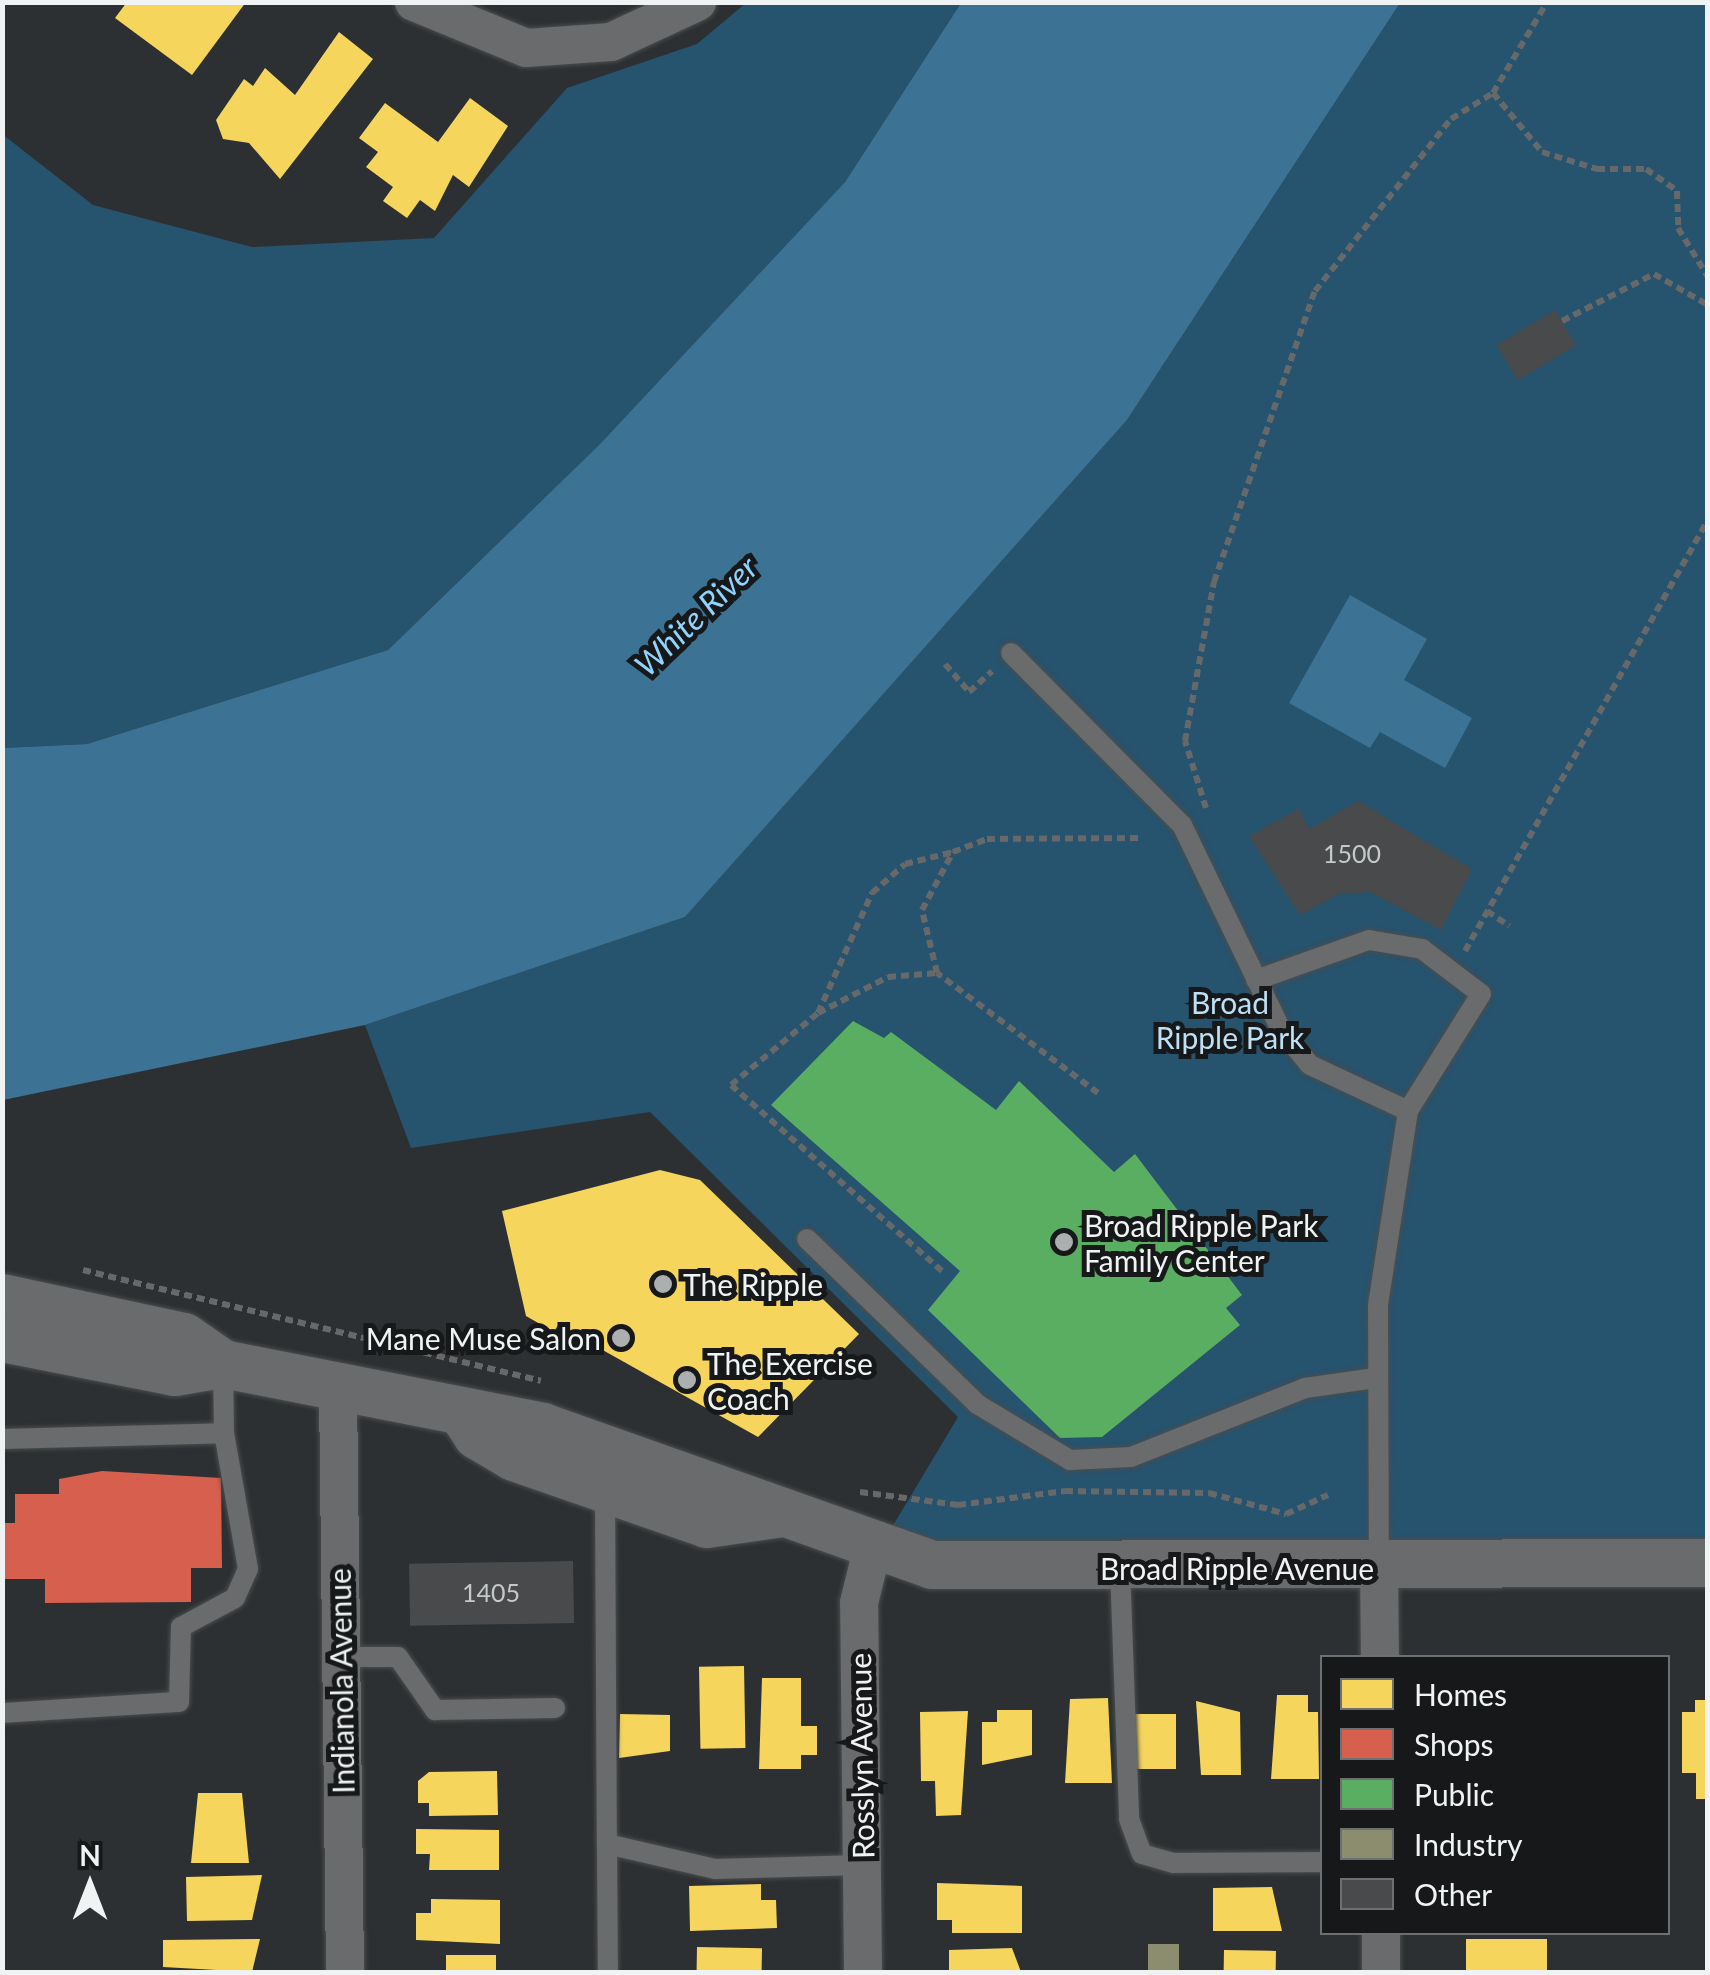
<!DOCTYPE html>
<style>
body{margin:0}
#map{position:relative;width:1710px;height:1975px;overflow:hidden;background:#2d3032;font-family:Lato,sans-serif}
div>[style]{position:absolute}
.green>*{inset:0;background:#26536e}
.water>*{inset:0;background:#3c7293}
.homes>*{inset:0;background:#f6d55c;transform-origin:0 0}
.shops>*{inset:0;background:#d6604d}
.public>*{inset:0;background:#5aae61}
.industry>*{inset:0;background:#8c8c6e;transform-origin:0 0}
.building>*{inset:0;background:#484a4b;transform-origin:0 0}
.path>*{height:6px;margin-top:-3px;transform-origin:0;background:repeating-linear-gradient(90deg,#666869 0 8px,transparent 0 13px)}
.roads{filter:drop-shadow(0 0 2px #4a4d4e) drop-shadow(0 0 2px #4a4d4e)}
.service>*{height:20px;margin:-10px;padding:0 10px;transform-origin:10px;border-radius:10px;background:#696b6c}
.minor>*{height:38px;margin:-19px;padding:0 19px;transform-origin:19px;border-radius:19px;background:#696b6c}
.tertiary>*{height:48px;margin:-24px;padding:0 24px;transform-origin:24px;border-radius:24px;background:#696b6c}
.dots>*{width:28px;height:28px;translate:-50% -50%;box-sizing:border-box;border:5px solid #161819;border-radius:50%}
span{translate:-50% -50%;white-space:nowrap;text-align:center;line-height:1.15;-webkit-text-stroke:10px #161819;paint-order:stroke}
.number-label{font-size:25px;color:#c6c9ca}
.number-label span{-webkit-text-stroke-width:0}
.park-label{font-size:30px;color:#bedff4}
.poi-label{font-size:30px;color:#f0f3f4}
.left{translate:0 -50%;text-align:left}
.right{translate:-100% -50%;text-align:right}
.street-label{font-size:30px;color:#f0f3f4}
.water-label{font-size:32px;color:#8fd4fe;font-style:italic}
.frame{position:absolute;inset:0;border:5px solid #f0f3f4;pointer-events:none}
.legend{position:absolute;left:1320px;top:1655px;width:350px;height:280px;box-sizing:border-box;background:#161819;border:2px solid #6d7071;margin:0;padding:12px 18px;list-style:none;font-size:30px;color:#f0f3f4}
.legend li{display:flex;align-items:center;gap:20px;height:50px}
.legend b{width:50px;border:2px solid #6d7071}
.north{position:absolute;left:40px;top:1835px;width:100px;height:100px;-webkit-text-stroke:8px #161819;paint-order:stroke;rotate:0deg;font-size:28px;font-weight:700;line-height:40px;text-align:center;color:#f0f3f4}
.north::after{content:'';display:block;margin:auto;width:35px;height:45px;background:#f0f3f4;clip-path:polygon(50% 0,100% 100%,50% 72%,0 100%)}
</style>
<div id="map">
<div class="green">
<div style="clip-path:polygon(746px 3px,961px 3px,845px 182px,600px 444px,388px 650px,87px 744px,3px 748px,2px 134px,93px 205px,252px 247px,434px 238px,567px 88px,697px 44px)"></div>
<div style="clip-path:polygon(1400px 3px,1707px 3px,1707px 1562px,873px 1559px,958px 1417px,650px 1112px,411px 1148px,365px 1025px,685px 917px,1127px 420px)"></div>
</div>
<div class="water">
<div style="clip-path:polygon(961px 3px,1400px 3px,1127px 420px,685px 917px,365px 1025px,3px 1100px,3px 748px,87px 744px,388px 650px,600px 444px,845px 182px)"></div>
<div style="clip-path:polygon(1350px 595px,1427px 639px,1404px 680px,1472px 718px,1445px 768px,1380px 732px,1370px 748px,1289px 703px)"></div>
</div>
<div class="homes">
<div style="clip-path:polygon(127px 2px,246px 2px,192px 75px,115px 18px)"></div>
<div style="clip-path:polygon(339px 32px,373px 59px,280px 179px,249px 143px,223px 139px,216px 120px,244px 79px,253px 86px,265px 68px,295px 95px)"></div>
<div style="clip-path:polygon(470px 98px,508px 126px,469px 187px,453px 175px,435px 211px,420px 200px,407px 218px,383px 201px,393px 187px,366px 167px,378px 152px,359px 138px,385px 103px,438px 142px)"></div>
<div style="clip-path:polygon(660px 1170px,700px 1180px,859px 1334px,758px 1437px,558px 1325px,554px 1332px,526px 1316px,502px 1211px)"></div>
<div style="left:744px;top:1666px;width:82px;height:45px;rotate:89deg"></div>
<div style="clip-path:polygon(762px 1678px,801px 1678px,801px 1726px,817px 1726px,817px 1755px,801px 1755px,801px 1769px,759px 1769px)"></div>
<div style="clip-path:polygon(1277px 1695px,1308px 1695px,1308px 1712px,1318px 1712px,1319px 1779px,1271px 1779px)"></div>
<div style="clip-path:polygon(1108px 1698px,1112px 1783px,1065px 1783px,1070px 1699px)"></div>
<div style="clip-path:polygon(1695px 1700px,1708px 1700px,1708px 1799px,1696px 1799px,1696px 1773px,1682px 1773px,1682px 1712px,1695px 1712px)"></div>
<div style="clip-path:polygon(1196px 1701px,1240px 1712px,1241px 1775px,1201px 1775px)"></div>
<div style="clip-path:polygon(997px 1710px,1032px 1710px,1032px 1755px,982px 1765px,982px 1722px,997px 1722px)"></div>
<div style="clip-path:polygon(968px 1711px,961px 1815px,936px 1816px,935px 1781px,921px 1781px,920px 1712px)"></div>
<div style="clip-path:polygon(620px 1714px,670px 1715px,670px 1751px,619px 1758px)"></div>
<div style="left:1132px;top:1714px;width:44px;height:55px"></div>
<div style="clip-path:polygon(497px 1771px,498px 1815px,429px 1816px,429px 1803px,418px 1803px,418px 1781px,429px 1772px)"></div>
<div style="clip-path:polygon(198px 1793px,242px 1793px,249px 1863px,191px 1863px)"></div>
<div style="clip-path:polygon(416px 1829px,499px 1830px,499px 1870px,429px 1870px,430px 1854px,416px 1854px)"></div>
<div style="clip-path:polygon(262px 1875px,252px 1920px,187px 1921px,186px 1877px)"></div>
<div style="clip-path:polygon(937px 1883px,1022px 1886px,1022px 1933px,952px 1933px,952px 1920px,937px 1920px)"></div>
<div style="clip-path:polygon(761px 1884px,761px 1900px,776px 1900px,777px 1928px,690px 1931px,689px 1886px)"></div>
<div style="clip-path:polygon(1272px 1887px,1282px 1931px,1213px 1931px,1213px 1888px)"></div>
<div style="clip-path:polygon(431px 1899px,500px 1900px,500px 1944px,416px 1940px,416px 1913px,431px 1913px)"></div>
<div style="clip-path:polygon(260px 1939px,252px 1972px,163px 1967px,163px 1940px)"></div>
<div style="left:1466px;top:1939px;width:81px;height:33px"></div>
<div style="left:697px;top:1947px;width:65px;height:25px;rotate:1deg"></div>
<div style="clip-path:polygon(1012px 1948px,1021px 1972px,949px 1972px,949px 1950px)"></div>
<div style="left:1224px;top:1950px;width:52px;height:22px;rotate:1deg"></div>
<div style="left:446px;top:1955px;width:50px;height:17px"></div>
</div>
<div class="shops">
<div style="clip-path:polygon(102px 1471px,221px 1478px,222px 1568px,191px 1568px,191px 1602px,45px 1603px,45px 1579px,2px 1579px,2px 1523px,15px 1523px,15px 1494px,59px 1494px,59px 1479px)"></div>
</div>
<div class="public">
<div style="clip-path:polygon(853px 1021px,884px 1038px,891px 1032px,996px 1110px,1019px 1081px,1114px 1172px,1135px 1154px,1242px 1295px,1226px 1308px,1240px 1325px,1102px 1437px,1060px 1438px,928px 1310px,960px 1271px,771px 1105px)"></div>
</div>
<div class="industry">
<div style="left:1148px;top:1944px;width:31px;height:28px"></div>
</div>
<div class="building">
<div style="left:1555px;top:310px;width:41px;height:68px;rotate:59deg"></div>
<div style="clip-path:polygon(1358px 801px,1472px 869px,1441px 930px,1370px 892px,1339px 894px,1300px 915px,1249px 836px,1299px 809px,1309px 829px)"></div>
<div style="left:573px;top:1561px;width:62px;height:164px;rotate:89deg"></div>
</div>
<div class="path">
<div style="left:1493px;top:93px;width:77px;rotate:50.3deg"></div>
<div style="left:1542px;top:152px;width:58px;rotate:17.2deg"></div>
<div style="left:1597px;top:169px;width:49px"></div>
<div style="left:1646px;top:169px;width:38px;rotate:35deg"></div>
<div style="left:1677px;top:191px;width:37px;rotate:88deg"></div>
<div style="left:1678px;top:228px;width:57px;rotate:58.5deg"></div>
<div style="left:1562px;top:321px;width:103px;rotate:-27.1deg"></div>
<div style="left:1654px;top:274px;width:62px;rotate:29.9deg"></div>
<div style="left:945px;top:664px;width:37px;rotate:49deg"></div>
<div style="left:969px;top:692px;width:31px;rotate:-42deg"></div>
<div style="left:1206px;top:808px;width:70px;rotate:-107.4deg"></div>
<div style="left:1185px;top:741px;width:162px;rotate:-79.7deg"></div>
<div style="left:1214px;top:582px;width:308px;rotate:-70.9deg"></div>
<div style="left:1315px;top:291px;width:219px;rotate:-51.7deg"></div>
<div style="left:1451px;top:119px;width:49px;rotate:-31.8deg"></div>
<div style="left:1493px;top:93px;width:106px;rotate:-59.3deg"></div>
<div style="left:1487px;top:911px;width:27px;rotate:34deg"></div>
<div style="left:1465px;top:951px;width:495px;rotate:-60.6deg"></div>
<div style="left:818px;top:1013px;width:79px;rotate:-27.2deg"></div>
<div style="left:888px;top:977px;width:49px;rotate:-4.7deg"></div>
<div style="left:1098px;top:1093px;width:201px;rotate:-143.3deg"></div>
<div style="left:937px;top:973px;width:65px;rotate:-103.4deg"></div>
<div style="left:922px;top:910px;width:66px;rotate:-61.9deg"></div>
<div style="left:953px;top:852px;width:36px;rotate:-21deg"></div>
<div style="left:987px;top:839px;width:156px;rotate:-0.4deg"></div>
<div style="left:83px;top:1270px;width:471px;rotate:13.6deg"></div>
<div style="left:942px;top:1271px;width:281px;rotate:-138.6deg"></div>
<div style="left:731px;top:1085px;width:113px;rotate:-39.6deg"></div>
<div style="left:818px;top:1013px;width:132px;rotate:-65.8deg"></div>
<div style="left:872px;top:893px;width:44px;rotate:-41.3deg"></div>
<div style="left:905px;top:864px;width:49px;rotate:-14deg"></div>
<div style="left:860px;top:1492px;width:99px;rotate:7.6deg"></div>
<div style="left:958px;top:1505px;width:108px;rotate:-7.5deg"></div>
<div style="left:1065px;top:1491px;width:144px;rotate:0.8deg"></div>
<div style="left:1209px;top:1493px;width:80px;rotate:15.3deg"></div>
<div style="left:1286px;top:1514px;width:46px;rotate:-24.3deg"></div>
</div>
<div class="roads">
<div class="service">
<div style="left:1011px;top:653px;width:243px;rotate:45.2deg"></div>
<div style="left:1182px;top:825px;width:228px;rotate:64.2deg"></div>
<div style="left:1281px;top:1030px;width:45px;rotate:50.4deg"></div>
<div style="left:1310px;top:1065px;width:108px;rotate:25.1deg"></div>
<div style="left:1408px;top:1111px;width:196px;rotate:98.8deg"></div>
<div style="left:1378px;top:1305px;width:260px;rotate:89.8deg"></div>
<div style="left:1256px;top:980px;width:120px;rotate:-19.5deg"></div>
<div style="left:1369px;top:940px;width:54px;rotate:9.6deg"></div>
<div style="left:1422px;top:949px;width:74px;rotate:37.3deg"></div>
<div style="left:1481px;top:994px;width:138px;rotate:122deg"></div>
<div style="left:807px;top:1239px;width:237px;rotate:44.1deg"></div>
<div style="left:977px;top:1404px;width:109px;rotate:31.1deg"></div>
<div style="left:1070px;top:1460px;width:61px;rotate:-2.8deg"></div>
<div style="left:1131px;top:1457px;width:187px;rotate:-21.6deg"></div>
<div style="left:1305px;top:1388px;width:71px;rotate:-8.1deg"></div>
<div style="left:2px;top:1439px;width:222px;rotate:-1.5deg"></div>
<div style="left:605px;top:1490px;width:354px;rotate:89.7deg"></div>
<div style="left:607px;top:1844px;width:111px;rotate:13deg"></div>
<div style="left:715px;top:1869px;width:147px;rotate:-1.6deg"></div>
<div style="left:1120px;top:1568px;width:251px;rotate:87.9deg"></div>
<div style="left:1129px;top:1819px;width:37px;rotate:70deg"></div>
<div style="left:1142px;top:1854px;width:33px;rotate:16deg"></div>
<div style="left:1174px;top:1863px;width:148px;rotate:-0.4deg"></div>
<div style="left:341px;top:1657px;width:57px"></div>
<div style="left:398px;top:1657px;width:65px;rotate:55.1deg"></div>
<div style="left:435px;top:1710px;width:120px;rotate:-1deg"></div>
<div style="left:2px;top:1713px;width:177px;rotate:-3.6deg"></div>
<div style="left:179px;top:1702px;width:75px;rotate:-88.5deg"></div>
<div style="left:181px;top:1627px;width:61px;rotate:-28.2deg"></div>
<div style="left:235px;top:1598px;width:32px;rotate:-66deg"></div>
<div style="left:248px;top:1569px;width:138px;rotate:-100deg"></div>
<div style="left:224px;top:1433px;width:69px;rotate:-90.8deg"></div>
<div style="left:607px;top:1844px;width:128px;rotate:89.6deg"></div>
</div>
<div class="minor">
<div style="left:414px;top:2px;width:121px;rotate:22.3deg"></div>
<div style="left:526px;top:48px;width:85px;rotate:-4deg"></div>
<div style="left:611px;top:42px;width:95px;rotate:-24.9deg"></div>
<div style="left:338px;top:1390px;width:582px;rotate:89.31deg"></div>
<div style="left:1379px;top:1567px;width:91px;rotate:89.4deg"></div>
<div style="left:1381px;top:1932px;width:40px;rotate:90deg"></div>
<div style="left:863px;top:1972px;width:369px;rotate:-90.6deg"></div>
<div style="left:859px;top:1603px;width:63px;rotate:-76.2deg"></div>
</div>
<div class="tertiary">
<div style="left:2px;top:1298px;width:186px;rotate:12.1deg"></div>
<div style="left:184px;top:1337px;width:47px;rotate:34.7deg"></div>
<div style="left:2px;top:1338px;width:176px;rotate:11.1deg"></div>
<div style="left:175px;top:1372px;width:49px;rotate:-9.5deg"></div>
<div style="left:223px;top:1364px;width:326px;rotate:11.1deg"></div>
<div style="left:543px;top:1427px;width:413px;rotate:19.5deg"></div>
<div style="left:932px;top:1565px;width:776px;rotate:-0.15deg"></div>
<div style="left:466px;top:1418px;width:20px;rotate:57deg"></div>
<div style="left:477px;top:1435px;width:43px;rotate:30.7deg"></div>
<div style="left:514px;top:1457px;width:204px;rotate:19.1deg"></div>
<div style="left:707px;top:1524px;width:70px;rotate:-8.2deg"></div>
</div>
</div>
<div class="dots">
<div style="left:1064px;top:1242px;background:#acafb0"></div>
<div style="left:663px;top:1284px;background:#acafb0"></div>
<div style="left:621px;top:1338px;background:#acafb0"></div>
<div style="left:687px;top:1380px;background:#acafb0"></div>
</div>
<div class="number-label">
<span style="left:1352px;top:853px">1500</span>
<span style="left:491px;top:1592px">1405</span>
</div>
<div class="park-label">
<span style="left:1230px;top:1019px">Broad<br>Ripple Park</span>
</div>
<div class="poi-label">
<span class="left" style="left:1084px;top:1242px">Broad Ripple Park<br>Family Center</span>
<span class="left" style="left:683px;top:1284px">The Ripple</span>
<span class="right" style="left:601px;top:1338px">Mane Muse Salon</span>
<span class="left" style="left:707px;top:1380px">The Exercise<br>Coach</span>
</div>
<div class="street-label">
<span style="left:1237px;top:1568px">Broad Ripple Avenue</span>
<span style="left:341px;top:1681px;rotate:-91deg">Indianola Avenue</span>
<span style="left:861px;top:1756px;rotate:-91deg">Rosslyn Avenue</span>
</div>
<div class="water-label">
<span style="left:696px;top:616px;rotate:-44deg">White River</span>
</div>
<div class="frame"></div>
<ul class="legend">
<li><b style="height:28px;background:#f6d55c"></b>Homes</li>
<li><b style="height:28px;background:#d6604d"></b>Shops</li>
<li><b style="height:28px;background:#5aae61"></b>Public</li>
<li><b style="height:28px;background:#8c8c6e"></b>Industry</li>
<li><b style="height:28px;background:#484a4b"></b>Other</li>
</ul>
<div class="north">N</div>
</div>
